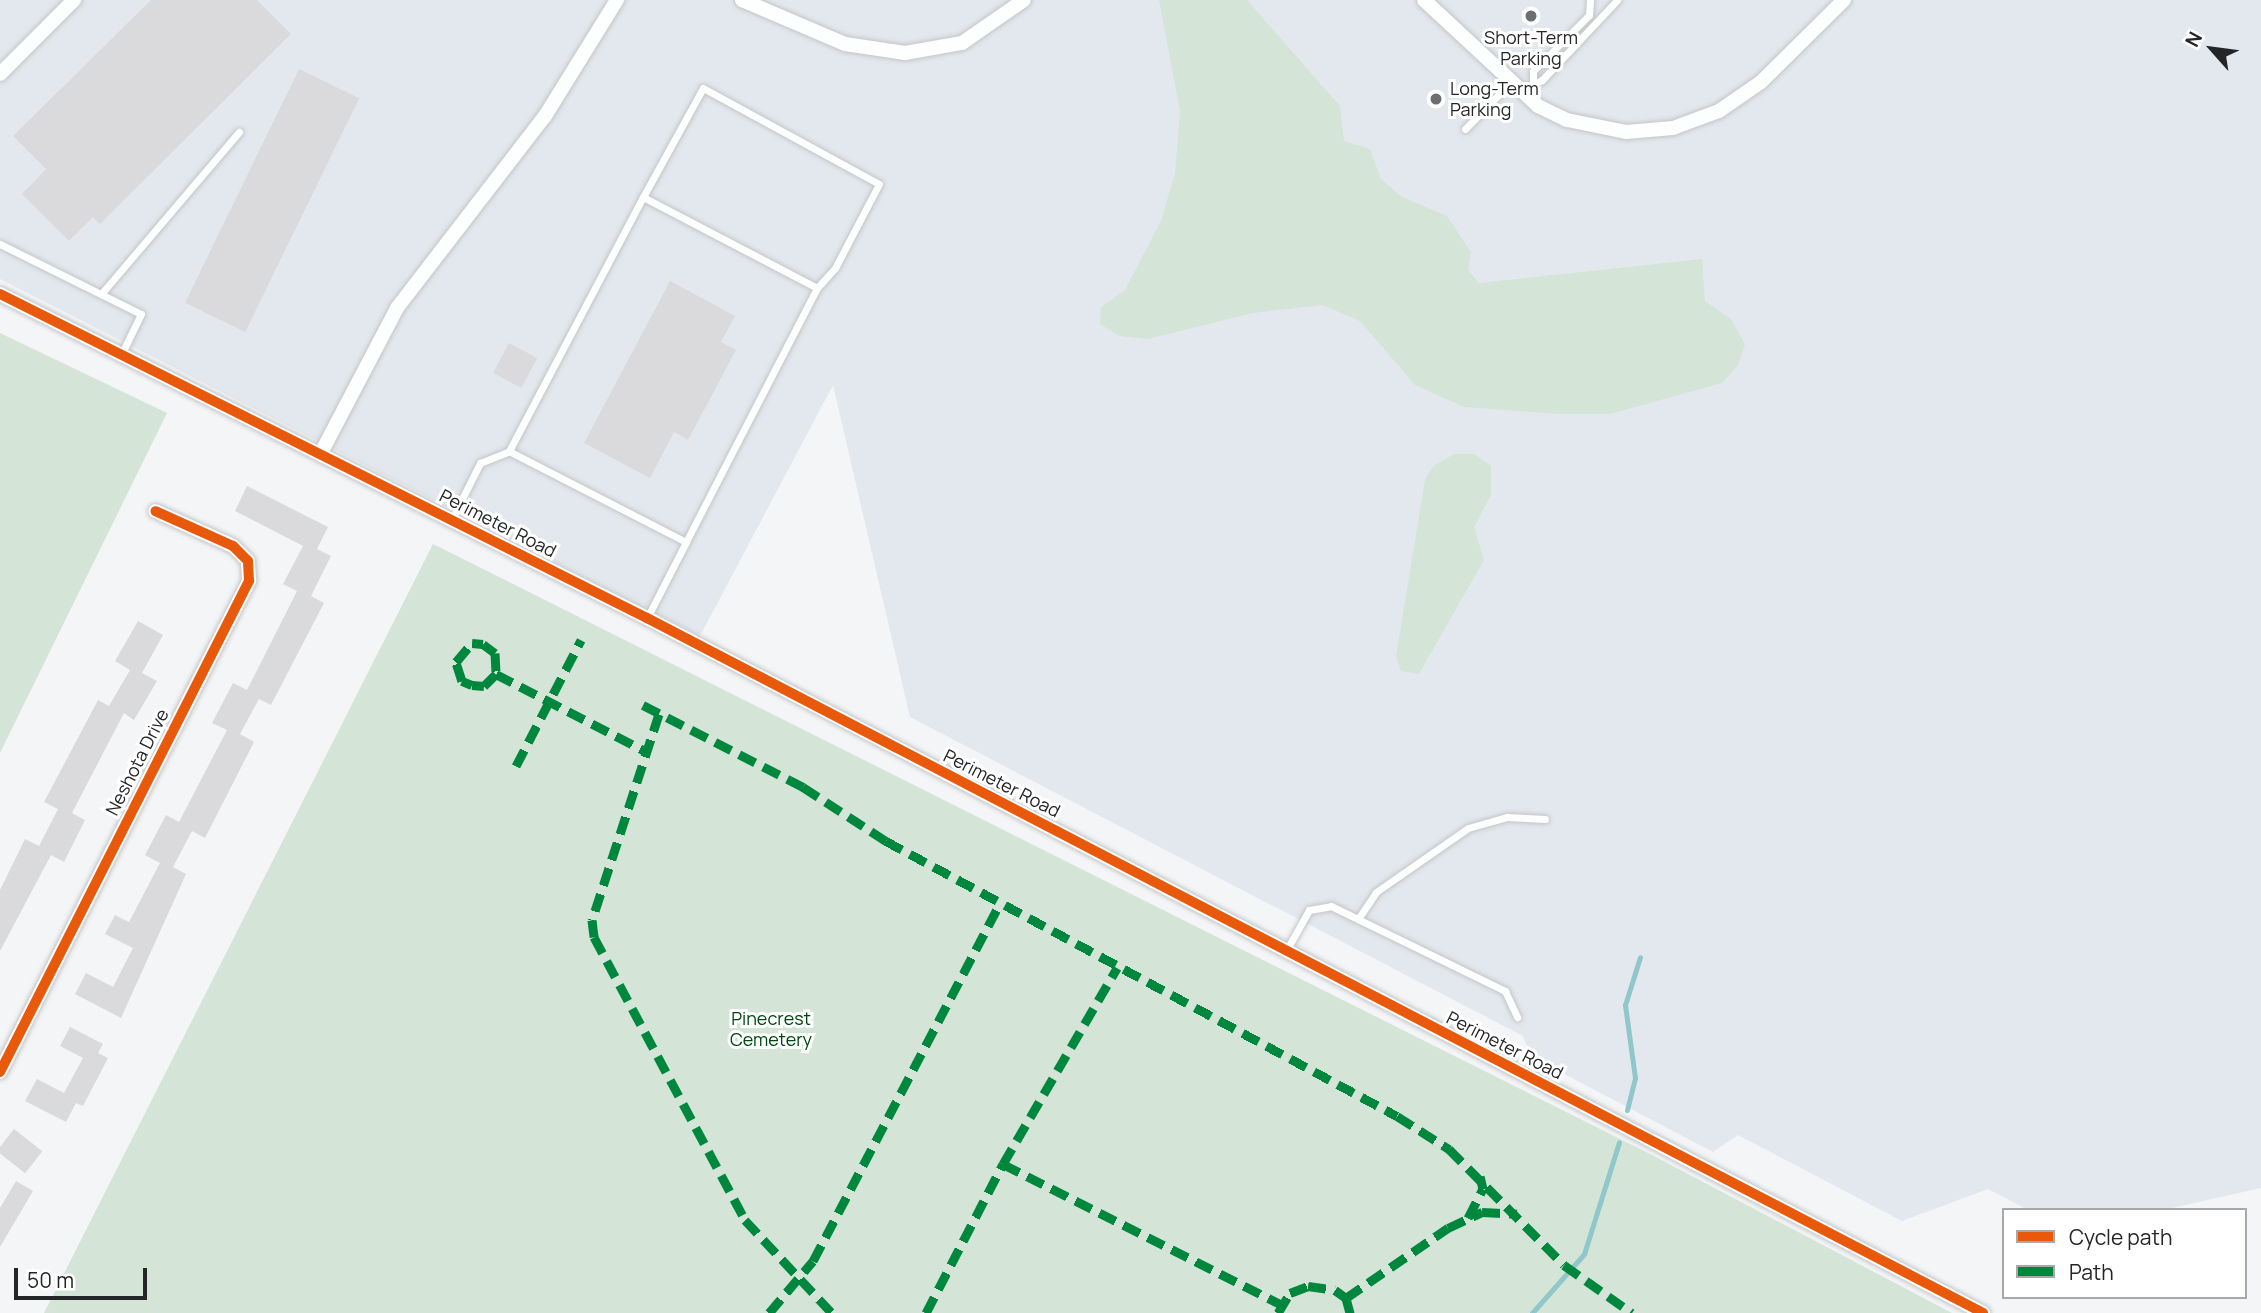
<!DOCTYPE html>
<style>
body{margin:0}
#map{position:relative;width:2261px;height:1313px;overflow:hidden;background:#f3f5f7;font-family:Manrope,sans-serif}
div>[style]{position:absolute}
.built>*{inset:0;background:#e3e8ee}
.green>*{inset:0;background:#d4e4d7}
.stream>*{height:5px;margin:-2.5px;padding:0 2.5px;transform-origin:2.5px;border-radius:2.5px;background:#90c7ca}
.building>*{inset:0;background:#dadadc;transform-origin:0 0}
.roads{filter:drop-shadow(0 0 2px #c4c5c7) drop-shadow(0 0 2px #c4c5c7)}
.service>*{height:7px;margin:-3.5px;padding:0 3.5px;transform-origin:3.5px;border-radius:3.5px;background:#fdfefe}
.minor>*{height:14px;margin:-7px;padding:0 7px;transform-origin:7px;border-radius:7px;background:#fdfefe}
.quiet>*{height:9px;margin-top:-4.5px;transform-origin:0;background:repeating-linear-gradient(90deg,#00873e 0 18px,transparent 0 27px)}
.cycleway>*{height:10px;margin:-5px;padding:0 5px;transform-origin:5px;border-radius:5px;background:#e8590c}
.dots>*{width:19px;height:19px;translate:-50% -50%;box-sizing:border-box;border:4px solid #fff;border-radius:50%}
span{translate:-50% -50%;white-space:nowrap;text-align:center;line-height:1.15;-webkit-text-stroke:6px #fff;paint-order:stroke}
.poi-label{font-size:18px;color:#242526}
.left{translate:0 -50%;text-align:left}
.street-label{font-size:18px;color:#242526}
.park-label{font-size:18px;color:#004711}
.legend{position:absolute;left:2002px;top:1208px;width:245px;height:91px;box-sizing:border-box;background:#fff;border:2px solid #a7a8a8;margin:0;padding:9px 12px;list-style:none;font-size:21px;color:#242526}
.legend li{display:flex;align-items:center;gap:14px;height:35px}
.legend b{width:35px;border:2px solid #a7a8a8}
.north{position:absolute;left:2177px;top:14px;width:70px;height:70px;-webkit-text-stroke:5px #fff;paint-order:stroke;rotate:298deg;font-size:19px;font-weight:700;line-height:28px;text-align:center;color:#242526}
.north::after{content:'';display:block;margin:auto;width:24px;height:32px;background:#242526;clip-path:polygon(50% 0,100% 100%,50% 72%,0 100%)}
.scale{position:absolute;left:14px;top:1268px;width:133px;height:32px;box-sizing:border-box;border:4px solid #242526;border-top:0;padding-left:9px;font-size:21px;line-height:24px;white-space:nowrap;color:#242526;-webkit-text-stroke:5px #fff;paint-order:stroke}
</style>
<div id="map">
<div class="built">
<div style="clip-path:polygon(0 0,2261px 0,2261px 1188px,2163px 1210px,2028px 1210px,1988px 1189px,1902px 1221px,1738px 1135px,1713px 1152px,1530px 1056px,1523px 1036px,910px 717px,833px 385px,700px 636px,0 279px)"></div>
</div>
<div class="green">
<div style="clip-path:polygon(1159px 0,1247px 0,1340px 106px,1344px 141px,1370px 149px,1381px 179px,1402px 197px,1447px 216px,1471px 252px,1468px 270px,1479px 283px,1702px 259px,1705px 301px,1731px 319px,1745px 344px,1738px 365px,1722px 383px,1610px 414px,1557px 414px,1464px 407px,1415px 385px,1360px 321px,1322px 305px,1253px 313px,1148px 339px,1119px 336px,1100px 324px,1101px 307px,1125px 290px,1161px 221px,1175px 173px,1180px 111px)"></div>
<div style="clip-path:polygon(0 333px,167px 413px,0 753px)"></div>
<div style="clip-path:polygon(1454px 454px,1474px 454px,1491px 466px,1491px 495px,1474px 527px,1484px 560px,1419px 674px,1401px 671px,1396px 656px,1425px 480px,1433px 466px)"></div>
<div style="clip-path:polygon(433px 544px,1652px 1155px,1952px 1313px,44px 1313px)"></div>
</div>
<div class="stream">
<div style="left:1627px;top:1110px;width:33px;rotate:-76deg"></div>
<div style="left:1635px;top:1078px;width:74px;rotate:-97.8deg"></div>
<div style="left:1625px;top:1005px;width:50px;rotate:-72.6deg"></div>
<div style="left:1532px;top:1313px;width:79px;rotate:-48.6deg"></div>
<div style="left:1584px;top:1254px;width:117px;rotate:-72.6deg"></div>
</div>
<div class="building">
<div style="clip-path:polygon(151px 0,257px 0,291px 34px,100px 224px,93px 217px,69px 241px,22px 194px,46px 169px,13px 136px)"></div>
<div style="left:299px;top:69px;width:67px;height:260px;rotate:26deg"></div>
<div style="clip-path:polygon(670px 281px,735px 316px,721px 342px,736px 350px,688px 440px,674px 432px,650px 478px,584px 443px)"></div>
<div style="left:509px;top:343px;width:32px;height:34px;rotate:28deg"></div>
<div style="clip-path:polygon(247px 486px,328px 527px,317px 549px,331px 556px,311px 596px,324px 603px,271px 705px,259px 699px,240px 734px,254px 742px,205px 838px,192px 831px,173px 867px,186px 874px,121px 1018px,75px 994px,86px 973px,113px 987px,133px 948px,105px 934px,115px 915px,129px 922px,160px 863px,145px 855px,166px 815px,179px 822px,227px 730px,212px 723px,233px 683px,247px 690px,297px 591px,283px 584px,303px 546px,235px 511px)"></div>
<div style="clip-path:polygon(138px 621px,163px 635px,142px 673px,157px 681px,134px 720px,124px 713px,72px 813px,85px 820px,64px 862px,51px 855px,0 951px,0 890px,25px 839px,39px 846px,58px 809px,44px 802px,98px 700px,109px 706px,130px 670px,115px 661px)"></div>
<div style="clip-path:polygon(70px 1027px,103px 1044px,98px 1053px,108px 1058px,83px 1106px,76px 1103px,66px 1122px,25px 1101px,37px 1079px,64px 1093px,83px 1058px,60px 1046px)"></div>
<div style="left:14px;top:1129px;width:36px;height:28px;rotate:38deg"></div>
<div style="clip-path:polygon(16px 1181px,33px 1191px,0 1247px,0 1208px)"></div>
</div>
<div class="roads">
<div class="service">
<div style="left:1533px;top:80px;width:9px;rotate:-90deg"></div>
<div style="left:1533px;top:71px;width:79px;rotate:-45deg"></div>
<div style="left:1589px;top:15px;width:15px;rotate:-86deg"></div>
<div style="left:1520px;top:92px;width:25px;rotate:-29deg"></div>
<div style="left:1542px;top:80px;width:110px;rotate:-46.8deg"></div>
<div style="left:1465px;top:129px;width:63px;rotate:-45.6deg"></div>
<div style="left:643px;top:197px;width:124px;rotate:-61.2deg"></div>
<div style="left:703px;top:88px;width:200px;rotate:28.6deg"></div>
<div style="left:879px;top:184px;width:95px;rotate:117.6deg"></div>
<div style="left:835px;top:268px;width:27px;rotate:132deg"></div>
<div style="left:817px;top:288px;width:286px;rotate:117.3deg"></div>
<div style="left:686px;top:542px;width:199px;rotate:-152.8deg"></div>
<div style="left:509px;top:451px;width:287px;rotate:-62.2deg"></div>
<div style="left:643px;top:197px;width:196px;rotate:27.6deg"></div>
<div style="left:0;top:244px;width:157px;rotate:26.4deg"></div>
<div style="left:141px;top:314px;width:46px;rotate:116deg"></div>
<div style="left:101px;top:294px;width:213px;rotate:-49.6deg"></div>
<div style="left:452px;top:519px;width:63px;rotate:-63.4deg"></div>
<div style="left:480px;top:463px;width:31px;rotate:-22deg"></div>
<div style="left:647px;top:618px;width:85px;rotate:-62.8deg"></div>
<div style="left:1358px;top:919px;width:32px;rotate:-56deg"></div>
<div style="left:1376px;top:892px;width:112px;rotate:-34.8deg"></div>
<div style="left:1468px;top:828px;width:41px;rotate:-15.8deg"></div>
<div style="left:1507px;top:817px;width:38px;rotate:3deg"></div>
<div style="left:1286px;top:951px;width:47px;rotate:-60.7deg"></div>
<div style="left:1309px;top:910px;width:22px;rotate:-10deg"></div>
<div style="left:1331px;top:906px;width:194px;rotate:26deg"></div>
<div style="left:1505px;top:991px;width:29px;rotate:65deg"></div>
</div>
<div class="minor">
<div style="left:742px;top:0;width:112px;rotate:23.1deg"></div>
<div style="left:845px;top:44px;width:61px;rotate:8.5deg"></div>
<div style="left:905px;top:53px;width:58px;rotate:-10deg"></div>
<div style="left:962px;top:43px;width:75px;rotate:-34.7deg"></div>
<div style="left:1424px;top:0;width:156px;rotate:42.9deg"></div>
<div style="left:1538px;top:106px;width:32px;rotate:26deg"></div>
<div style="left:1567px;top:120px;width:60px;rotate:11.5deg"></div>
<div style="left:1626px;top:132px;width:47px;rotate:-4.9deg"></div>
<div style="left:1673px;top:128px;width:49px;rotate:-20.3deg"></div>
<div style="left:1719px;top:111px;width:51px;rotate:-34.6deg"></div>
<div style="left:1761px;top:82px;width:117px;rotate:-44.7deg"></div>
<div style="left:0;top:74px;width:105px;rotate:-45deg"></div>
<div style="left:0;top:294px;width:724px;rotate:26.6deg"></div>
<div style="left:647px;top:618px;width:1506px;rotate:27.48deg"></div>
<div style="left:321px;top:453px;width:164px;rotate:-62.3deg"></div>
<div style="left:397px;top:308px;width:242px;rotate:-52.4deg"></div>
<div style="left:545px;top:116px;width:137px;rotate:-58.2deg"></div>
<div style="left:0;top:1072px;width:551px;rotate:-63.11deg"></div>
<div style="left:249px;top:581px;width:20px;rotate:-93deg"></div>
<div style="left:248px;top:561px;width:21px;rotate:-135deg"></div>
<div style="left:233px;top:546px;width:85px;rotate:-155.8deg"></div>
</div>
</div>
<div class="quiet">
<div style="left:496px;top:674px;width:17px;rotate:135deg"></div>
<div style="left:484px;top:686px;width:12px;rotate:-175deg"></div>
<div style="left:472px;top:685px;width:11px;rotate:-158deg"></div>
<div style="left:462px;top:681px;width:20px;rotate:-108deg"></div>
<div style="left:456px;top:662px;width:25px;rotate:-50deg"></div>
<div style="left:472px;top:643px;width:11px;rotate:5deg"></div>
<div style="left:483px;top:644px;width:15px;rotate:37deg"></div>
<div style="left:495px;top:653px;width:21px;rotate:87deg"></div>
<div style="left:496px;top:674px;width:170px;rotate:27.3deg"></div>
<div style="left:643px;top:705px;width:180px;rotate:27.1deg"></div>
<div style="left:803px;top:787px;width:99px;rotate:33deg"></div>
<div style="left:886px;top:841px;width:580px;rotate:28.29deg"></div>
<div style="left:1397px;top:1116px;width:62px;rotate:32.4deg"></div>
<div style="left:1449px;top:1149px;width:163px;rotate:45.2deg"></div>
<div style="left:1564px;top:1265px;width:83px;rotate:35.2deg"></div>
<div style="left:659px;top:714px;width:217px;rotate:108deg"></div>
<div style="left:592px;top:920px;width:17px;rotate:83deg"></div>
<div style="left:594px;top:937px;width:321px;rotate:61.9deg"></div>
<div style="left:745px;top:1220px;width:127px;rotate:46.9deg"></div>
<div style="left:516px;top:766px;width:142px;rotate:-62.7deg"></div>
<div style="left:1003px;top:1164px;width:310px;rotate:26.8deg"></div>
<div style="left:1468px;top:1218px;width:33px;rotate:-63deg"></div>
<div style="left:1483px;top:1189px;width:13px;rotate:-103deg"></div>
<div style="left:1346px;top:1298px;width:124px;rotate:-34.5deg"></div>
<div style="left:1448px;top:1228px;width:38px;rotate:-25deg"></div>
<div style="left:1482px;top:1212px;width:35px;rotate:3deg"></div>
<div style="left:769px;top:1313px;width:68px;rotate:-49.8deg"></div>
<div style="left:813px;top:1261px;width:404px;rotate:-62.4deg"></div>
<div style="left:926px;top:1313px;width:168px;rotate:-62.7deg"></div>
<div style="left:1003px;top:1164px;width:227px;rotate:-59.8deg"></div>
<div style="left:1278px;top:1313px;width:23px;rotate:-59deg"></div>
<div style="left:1290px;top:1293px;width:19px;rotate:-21deg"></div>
<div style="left:1308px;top:1286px;width:27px;rotate:8deg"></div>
<div style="left:1335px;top:1290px;width:14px;rotate:36deg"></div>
<div style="left:1346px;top:1298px;width:16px;rotate:75deg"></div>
</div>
<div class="cycleway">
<div style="left:0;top:294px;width:724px;rotate:26.6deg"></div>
<div style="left:647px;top:618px;width:1506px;rotate:27.48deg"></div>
<div style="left:0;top:1072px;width:551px;rotate:-63.11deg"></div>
<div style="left:249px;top:581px;width:20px;rotate:-93deg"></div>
<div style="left:248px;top:561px;width:21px;rotate:-135deg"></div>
<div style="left:233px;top:546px;width:85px;rotate:-155.8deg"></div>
</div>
<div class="dots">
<div style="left:1531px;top:16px;background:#6c6e6f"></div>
<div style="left:1436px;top:99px;background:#6c6e6f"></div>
</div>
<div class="poi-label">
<span style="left:1531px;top:48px">Short-Term<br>Parking</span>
<span class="left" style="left:1450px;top:99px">Long-Term<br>Parking</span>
</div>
<div class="street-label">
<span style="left:498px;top:523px;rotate:27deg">Perimeter Road</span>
<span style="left:137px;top:762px;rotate:-63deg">Neshota Drive</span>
<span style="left:1002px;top:783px;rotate:27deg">Perimeter Road</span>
<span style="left:1505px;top:1045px;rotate:27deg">Perimeter Road</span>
</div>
<div class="park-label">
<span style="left:771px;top:1029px">Pinecrest<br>Cemetery</span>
</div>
<ul class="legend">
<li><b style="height:9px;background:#e8590c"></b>Cycle path</li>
<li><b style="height:9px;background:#00873e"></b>Path</li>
</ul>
<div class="north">N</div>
<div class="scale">50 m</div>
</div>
